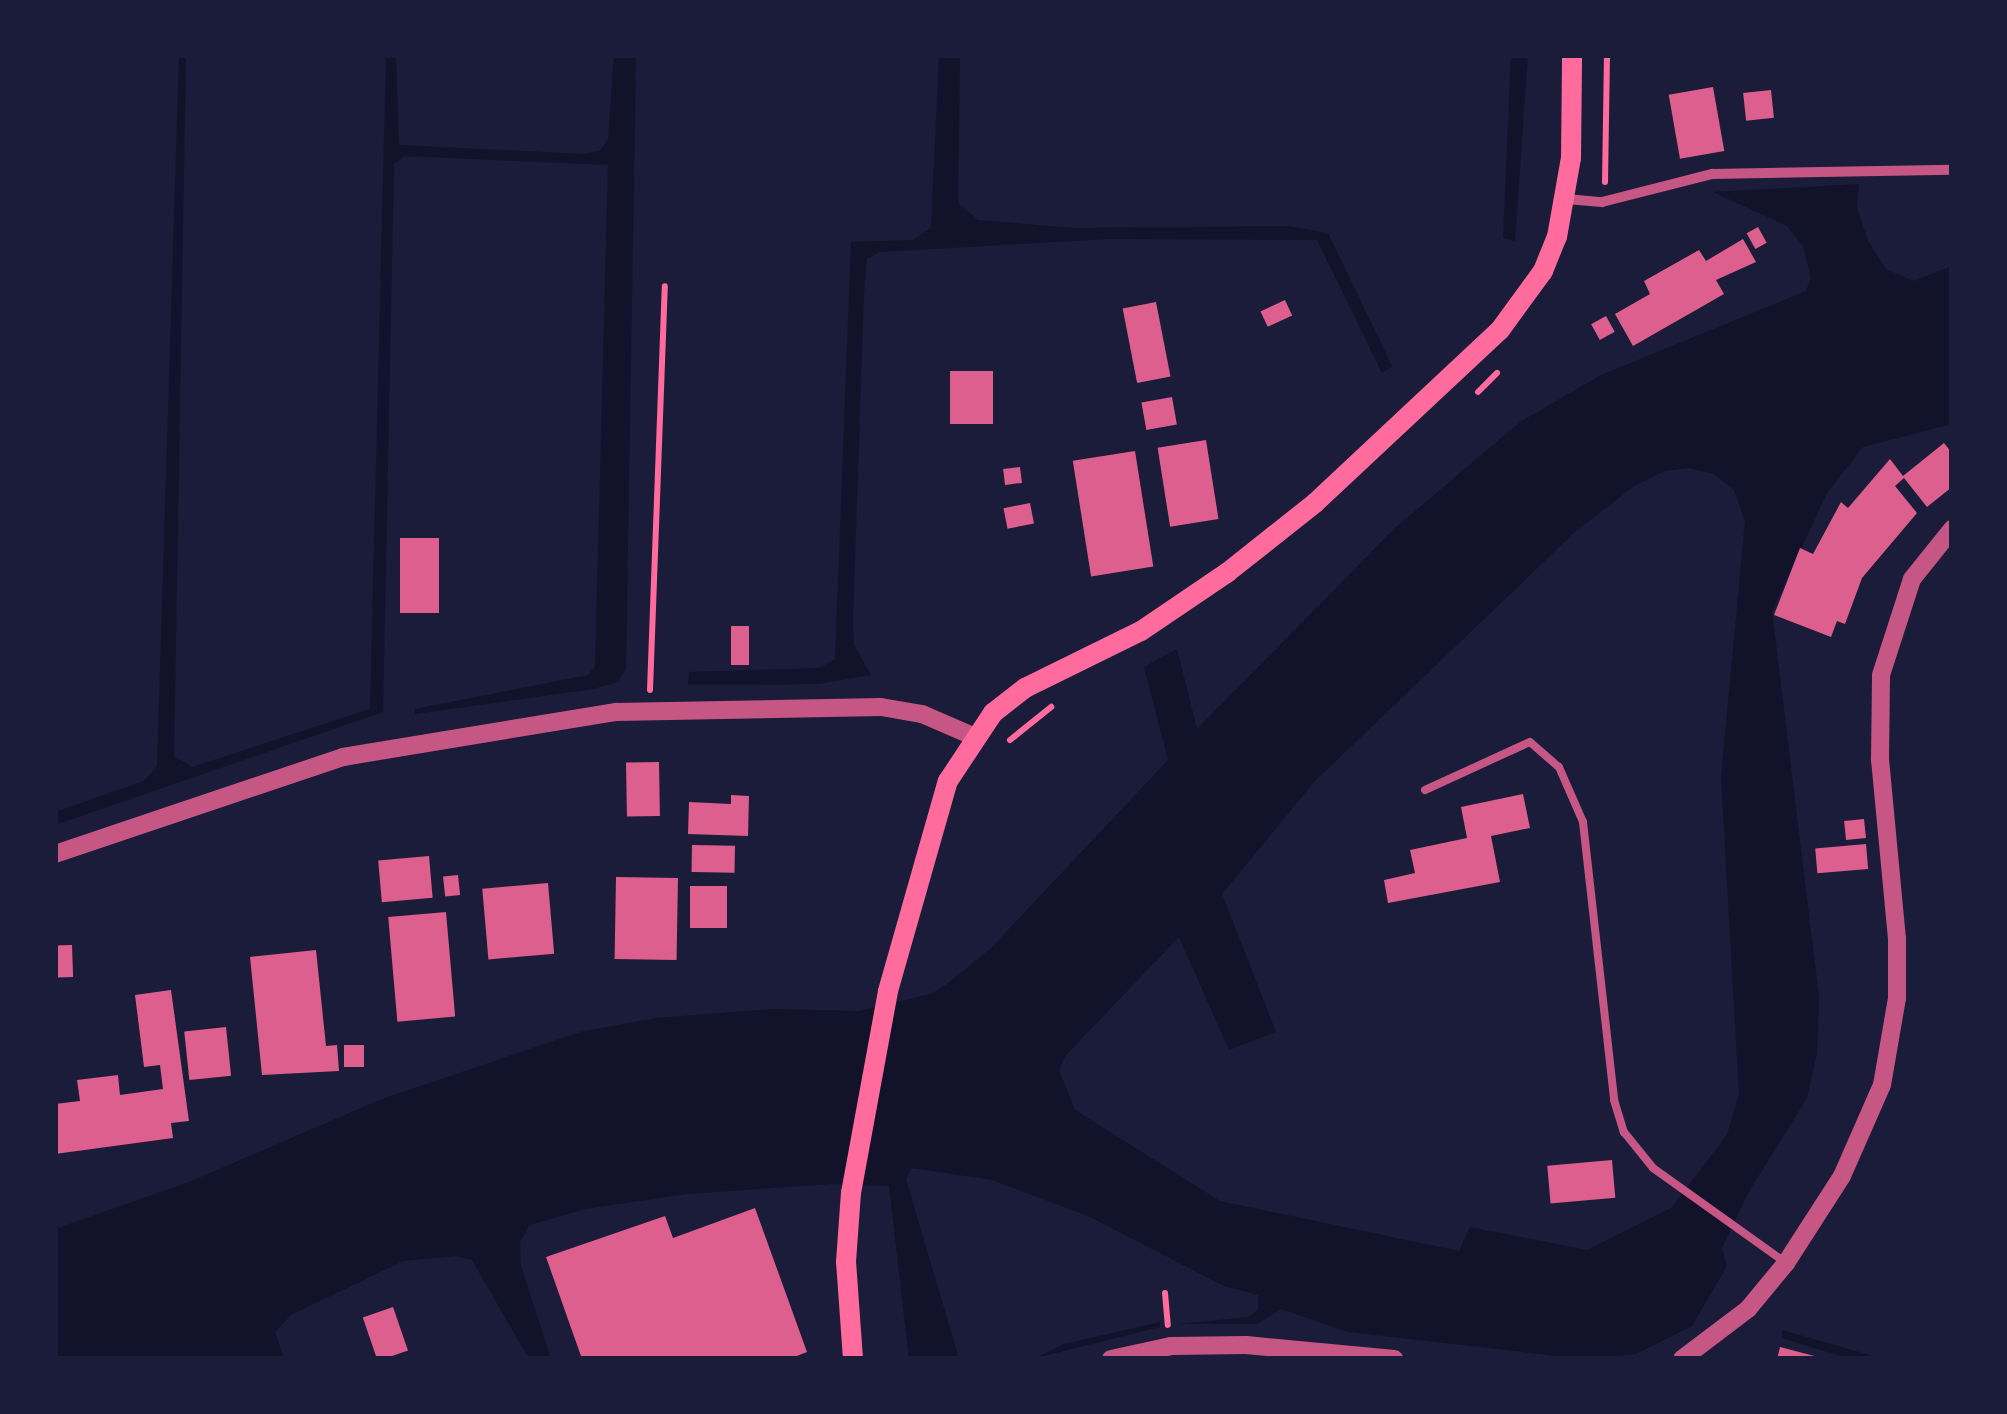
<!DOCTYPE html>
<style>
body{margin:0}
#map{position:relative;width:2007px;height:1414px;overflow:hidden;background:#1b1b3a;font-family:"Fira Sans Condensed",sans-serif}
div>[style]{position:absolute}
.water>*{inset:0;background:#12122b}
.building>*{inset:0;background:#dd5f8e;transform-origin:0 0}
.path>*{height:6px;margin:-3px;padding:0 3px;transform-origin:3px;border-radius:3px;background:#ff6b9d}
.service>*{height:8px;margin:-4px;padding:0 4px;transform-origin:4px;border-radius:4px;background:#c65784}
.minor>*{height:10px;margin:-5px;padding:0 5px;transform-origin:5px;border-radius:5px;background:#c65784}
.tertiary>*{height:18px;margin:-9px;padding:0 9px;transform-origin:9px;border-radius:9px;background:#c65784}
.secondary>*{height:20px;margin:-10px;padding:0 10px;transform-origin:10px;border-radius:10px;background:#ff6b9d}
span{translate:-50% -50%;white-space:nowrap;text-align:center;line-height:1.15;-webkit-text-stroke:10px #1b1b3a;paint-order:stroke}
.frame{position:absolute;inset:0;border:58px solid #1b1b3a;pointer-events:none}
</style>
<div id="map">
<div class="water">
<div style="clip-path:polygon(179px 55px,186px 55px,174px 756px,192px 767px,370px 709px,386px 55px,396px 55px,399px 145px,583px 154px,600px 151px,608px 139px,614px 55px,636px 55px,626px 669px,618px 682px,593px 689px,415px 714px,415px 709px,588px 675px,595px 667px,608px 165px,405px 156px,394px 164px,383px 712px,55px 825px,55px 812px,144px 781px,157px 766px)"></div>
<div style="clip-path:polygon(939px 55px,960px 55px,958px 203px,978px 220px,1073px 228px,1289px 226px,1328px 233px,1392px 366px,1382px 373px,1317px 240px,1109px 239px,879px 252px,867px 259px,864px 293px,853px 620px,854px 645px,871px 675px,818px 684px,688px 685px,689px 672px,820px 668px,835px 659px,851px 242px,913px 240px,931px 228px)"></div>
<div style="clip-path:polygon(1511px 55px,1528px 55px,1515px 241px,1503px 238px)"></div>
<div style="clip-path:polygon(evenodd,1859px 184px,1857px 208px,1868px 241px,1886px 269px,1913px 281px,1952px 266px,1952px 424px,1863px 447px,1827px 493px,1772px 611px,1819px 997px,1817px 1054px,1807px 1098px,1748px 1193px,1722px 1248px,1727px 1266px,1692px 1326px,1636px 1354px,1584px 1359px,1348px 1332px,1281px 1309px,1257px 1324px,1179px 1324px,1248px 1317px,1258px 1310px,1258px 1295px,1224px 1286px,1088px 1216px,992px 1180px,912px 1168px,906px 1179px,959px 1359px,909px 1359px,889px 1186px,831px 1184px,687px 1194px,585px 1209px,530px 1225px,520px 1242px,521px 1266px,551px 1359px,529px 1359px,472px 1260px,455px 1256px,403px 1261px,291px 1315px,275px 1332px,284px 1359px,55px 1359px,55px 1229px,189px 1182px,382px 1099px,580px 1032px,656px 1018px,774px 1009px,859px 1011px,931px 994px,947px 984px,990px 949px,1168px 760px,1144px 667px,1177px 649px,1197px 729px,1395px 528px,1520px 422px,1601px 375px,1806px 291px,1811px 278px,1803px 246px,1787px 226px,1713px 192px,1859px 184px,1689px 468px,1714px 474px,1734px 490px,1745px 521px,1721px 777px,1739px 1094px,1727px 1135px,1671px 1208px,1587px 1250px,1470px 1227px,1459px 1251px,1220px 1201px,1075px 1110px,1059px 1070px,1066px 1055px,1179px 937px,1229px 1050px,1276px 1032px,1222px 894px,1315px 781px,1575px 532px,1634px 486px,1664px 471px,1689px 468px)"></div>
<div style="clip-path:polygon(1160px 1322px,1160px 1327px,1032px 1359px,1064px 1344px)"></div>
<div style="clip-path:polygon(1782px 1330px,1880px 1358px,1885px 1359px,1850px 1359px,1782px 1338px)"></div>
</div>
<div class="building">
<div style="left:1713px;top:87px;width:65px;height:45px;rotate:80deg"></div>
<div style="left:1771px;top:90px;width:28px;height:28px;rotate:84deg"></div>
<div style="left:1758px;top:227px;width:18px;height:13px;rotate:61deg"></div>
<div style="clip-path:polygon(1743px 239px,1756px 262px,1716px 280px,1724px 294px,1633px 346px,1615px 314px,1650px 294px,1644px 281px,1699px 250px,1706px 261px)"></div>
<div style="left:1285px;top:300px;width:17px;height:27px;rotate:65deg"></div>
<div style="left:1156px;top:302px;width:76px;height:34px;rotate:79deg"></div>
<div style="left:1606px;top:316px;width:18px;height:17px;rotate:61deg"></div>
<div style="left:950px;top:371px;width:43px;height:53px"></div>
<div style="left:1172px;top:397px;width:28px;height:31px;rotate:80deg"></div>
<div style="left:1206px;top:440px;width:80px;height:49px;rotate:81deg"></div>
<div style="clip-path:polygon(1944px 443px,1952px 453px,1952px 487px,1927px 507px,1904px 478px,1895px 486px,1917px 513px,1862px 578px,1845px 624px,1837px 621px,1831px 637px,1774px 615px,1800px 548px,1813px 554px,1841px 502px,1848px 508px,1890px 459px,1903px 476px)"></div>
<div style="left:1135px;top:451px;width:117px;height:63px;rotate:81deg"></div>
<div style="left:1020px;top:467px;width:16px;height:17px;rotate:83deg"></div>
<div style="left:1030px;top:503px;width:21px;height:27px;rotate:79deg"></div>
<div style="left:400px;top:538px;width:39px;height:75px"></div>
<div style="left:731px;top:626px;width:18px;height:39px"></div>
<div style="left:659px;top:762px;width:54px;height:33px;rotate:89deg"></div>
<div style="clip-path:polygon(1523px 794px,1530px 828px,1491px 836px,1500px 882px,1388px 903px,1384px 880px,1415px 873px,1410px 850px,1467px 838px,1461px 807px)"></div>
<div style="clip-path:polygon(731px 795px,749px 796px,748px 836px,688px 834px,689px 802px,731px 804px)"></div>
<div style="left:1864px;top:819px;width:19px;height:20px;rotate:84deg"></div>
<div style="left:1866px;top:844px;width:25px;height:51px;rotate:85deg"></div>
<div style="left:692px;top:845px;width:43px;height:27px;rotate:1deg"></div>
<div style="left:429px;top:856px;width:42px;height:51px;rotate:85deg"></div>
<div style="left:458px;top:875px;width:20px;height:15px;rotate:84deg"></div>
<div style="left:616px;top:877px;width:62px;height:82px;rotate:1deg"></div>
<div style="left:548px;top:883px;width:71px;height:66px;rotate:85deg"></div>
<div style="left:690px;top:886px;width:37px;height:42px"></div>
<div style="left:446px;top:912px;width:105px;height:58px;rotate:85deg"></div>
<div style="left:72px;top:945px;width:32px;height:17px;rotate:88deg"></div>
<div style="clip-path:polygon(316px 950px,326px 1046px,337px 1045px,339px 1071px,262px 1075px,250px 957px)"></div>
<div style="clip-path:polygon(171px 990px,189px 1121px,171px 1123px,173px 1138px,55px 1154px,55px 1104px,80px 1101px,77px 1080px,118px 1075px,120px 1095px,163px 1089px,160px 1065px,144px 1067px,135px 995px)"></div>
<div style="left:226px;top:1027px;width:49px;height:42px;rotate:84deg"></div>
<div style="left:364px;top:1045px;width:22px;height:20px;rotate:90deg"></div>
<div style="left:1612px;top:1160px;width:38px;height:65px;rotate:85deg"></div>
<div style="clip-path:polygon(755px 1208px,807px 1352px,789px 1359px,582px 1359px,546px 1257px,665px 1216px,673px 1238px)"></div>
<div style="left:393px;top:1307px;width:46px;height:32px;rotate:71deg"></div>
<div style="clip-path:polygon(1780px 1347px,1822px 1358px,1822px 1359px,1777px 1359px)"></div>
</div>
<div class="path">
<div style="left:1605px;top:182px;width:127px;rotate:-89.1deg"></div>
<div style="left:1478px;top:392px;width:27px;rotate:-45deg"></div>
<div style="left:650px;top:690px;width:404px;rotate:-87.9deg"></div>
<div style="left:1010px;top:740px;width:53px;rotate:-38.8deg"></div>
<div style="left:1165px;top:1293px;width:32px;rotate:85deg"></div>
</div>
<div class="service">
<div style="left:1425px;top:790px;width:115px;rotate:-24.6deg"></div>
<div style="left:1530px;top:742px;width:38px;rotate:41deg"></div>
<div style="left:1559px;top:767px;width:60px;rotate:66.4deg"></div>
<div style="left:1583px;top:822px;width:280px;rotate:83.6deg"></div>
<div style="left:1614px;top:1100px;width:34px;rotate:73deg"></div>
<div style="left:1624px;top:1132px;width:46px;rotate:51.1deg"></div>
<div style="left:1653px;top:1168px;width:163px;rotate:35.5deg"></div>
</div>
<div class="minor">
<div style="left:1566px;top:199px;width:36px;rotate:5deg"></div>
<div style="left:1602px;top:202px;width:114px;rotate:-14.3deg"></div>
<div style="left:1712px;top:174px;width:240px;rotate:-1deg"></div>
</div>
<div class="tertiary">
<div style="left:55px;top:854px;width:304px;rotate:-18.6deg"></div>
<div style="left:343px;top:757px;width:277px;rotate:-9.4deg"></div>
<div style="left:616px;top:712px;width:265px;rotate:-1.1deg"></div>
<div style="left:881px;top:707px;width:42px;rotate:9.7deg"></div>
<div style="left:922px;top:714px;width:56px;rotate:23.3deg"></div>
<div style="left:1111px;top:1359px;width:61px;rotate:-12.2deg"></div>
<div style="left:1171px;top:1346px;width:75px;rotate:-0.8deg"></div>
<div style="left:1246px;top:1345px;width:149px;rotate:5.4deg"></div>
<div style="left:1682px;top:1359px;width:83px;rotate:-37.1deg"></div>
<div style="left:1748px;top:1309px;width:60px;rotate:-50.4deg"></div>
<div style="left:1786px;top:1263px;width:103px;rotate:-57.2deg"></div>
<div style="left:1842px;top:1176px;width:99px;rotate:-66.3deg"></div>
<div style="left:1882px;top:1085px;width:88px;rotate:-80.2deg"></div>
<div style="left:1897px;top:998px;width:59px;rotate:-90deg"></div>
<div style="left:1897px;top:939px;width:180px;rotate:-95.4deg"></div>
<div style="left:1880px;top:760px;width:85px;rotate:-89.3deg"></div>
<div style="left:1881px;top:675px;width:101px;rotate:-72.1deg"></div>
<div style="left:1912px;top:579px;width:64px;rotate:-51.3deg"></div>
</div>
<div class="secondary">
<div style="left:853px;top:1359px;width:97px;rotate:-94.1deg"></div>
<div style="left:846px;top:1262px;width:69px;rotate:-85.9deg"></div>
<div style="left:851px;top:1193px;width:205px;rotate:-79.6deg"></div>
<div style="left:888px;top:991px;width:218px;rotate:-74.1deg"></div>
<div style="left:948px;top:781px;width:82px;rotate:-56.5deg"></div>
<div style="left:993px;top:713px;width:41px;rotate:-38deg"></div>
<div style="left:1025px;top:688px;width:129px;rotate:-26.2deg"></div>
<div style="left:1141px;top:631px;width:105px;rotate:-34.1deg"></div>
<div style="left:1228px;top:572px;width:111px;rotate:-38.4deg"></div>
<div style="left:1315px;top:503px;width:253px;rotate:-43.1deg"></div>
<div style="left:1500px;top:330px;width:73px;rotate:-53.9deg"></div>
<div style="left:1543px;top:271px;width:37px;rotate:-68deg"></div>
<div style="left:1557px;top:237px;width:80px;rotate:-80deg"></div>
<div style="left:1571px;top:158px;width:103px;rotate:-89.4deg"></div>
</div>
<div class="frame"></div>
</div>
